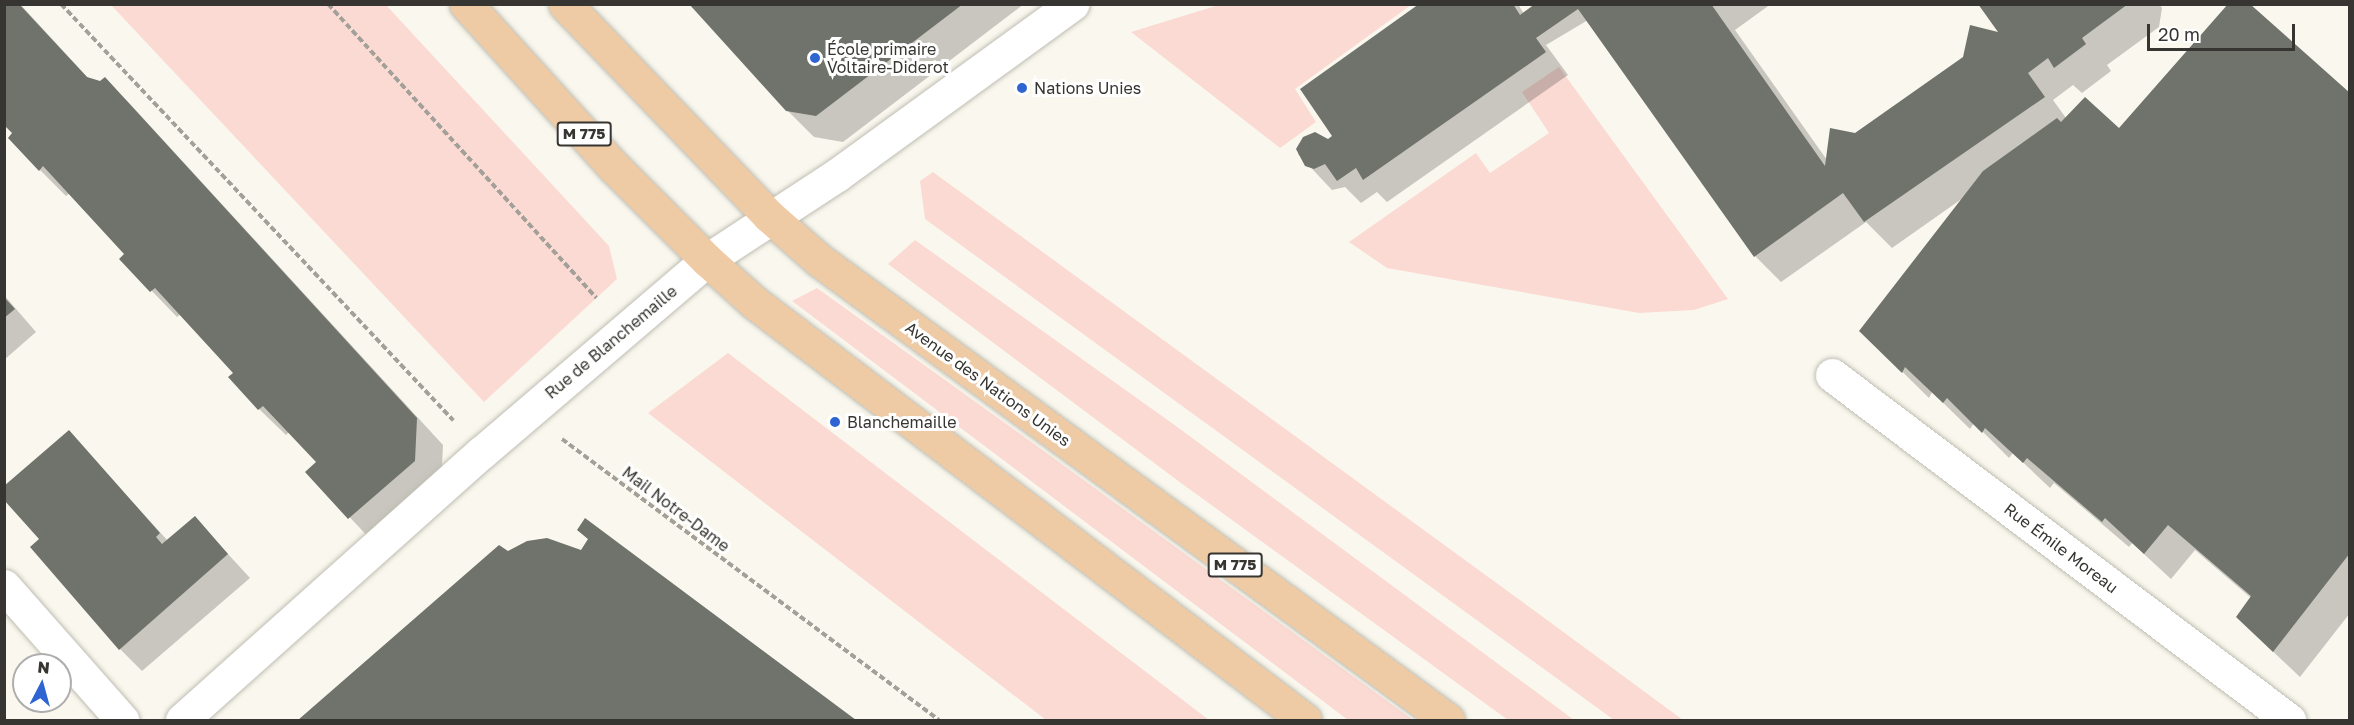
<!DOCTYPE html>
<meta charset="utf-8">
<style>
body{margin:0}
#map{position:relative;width:2354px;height:725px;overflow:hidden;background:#faf8ee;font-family:"Golos Text",sans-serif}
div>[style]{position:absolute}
.green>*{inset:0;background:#fbdad3}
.shadow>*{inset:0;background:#0003}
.building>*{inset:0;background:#6f736b}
.path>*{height:4px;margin-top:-2px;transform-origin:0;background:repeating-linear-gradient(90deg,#a2a099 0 6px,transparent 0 9px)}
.roads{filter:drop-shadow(0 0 2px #bfbdb3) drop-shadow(0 0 2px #bfbdb3)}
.minor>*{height:33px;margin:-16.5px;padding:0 16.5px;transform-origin:16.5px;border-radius:16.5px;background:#fff}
.tertiary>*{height:33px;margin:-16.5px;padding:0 16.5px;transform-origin:16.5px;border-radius:16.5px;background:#fff}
.primary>*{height:33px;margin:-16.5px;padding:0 16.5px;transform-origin:16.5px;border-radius:16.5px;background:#efcba5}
.dots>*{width:16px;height:16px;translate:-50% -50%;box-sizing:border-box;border:3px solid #fff;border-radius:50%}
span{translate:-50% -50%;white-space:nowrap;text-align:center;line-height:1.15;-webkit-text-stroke:6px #fff;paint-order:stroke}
.shield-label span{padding:2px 4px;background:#fff;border:2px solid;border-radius:4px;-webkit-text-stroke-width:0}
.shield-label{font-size:15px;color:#363531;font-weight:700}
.poi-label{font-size:16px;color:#363531}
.left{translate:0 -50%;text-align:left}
.street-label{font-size:16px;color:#363531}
.frame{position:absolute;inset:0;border:6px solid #363531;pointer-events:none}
.north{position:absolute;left:12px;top:653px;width:60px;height:60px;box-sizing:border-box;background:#fff;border:2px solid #afaead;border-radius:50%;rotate:6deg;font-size:16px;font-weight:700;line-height:24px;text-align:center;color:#363531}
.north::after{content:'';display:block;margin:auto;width:21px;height:27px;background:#2f64d3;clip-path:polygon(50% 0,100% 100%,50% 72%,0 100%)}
.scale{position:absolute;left:2147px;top:24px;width:148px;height:27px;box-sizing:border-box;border:3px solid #363531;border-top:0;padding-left:8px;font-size:18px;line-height:21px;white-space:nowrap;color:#363531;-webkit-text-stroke:4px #fff;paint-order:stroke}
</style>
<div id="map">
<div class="green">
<div style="clip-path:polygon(1222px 4px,1411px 4px,1411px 5px,1295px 89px,1316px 122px,1280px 148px,1131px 32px)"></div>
<div style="clip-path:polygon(111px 5px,386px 5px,609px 246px,617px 279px,484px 402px)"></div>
<div style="clip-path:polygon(1559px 67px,1728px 299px,1694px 310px,1639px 313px,1387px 268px,1349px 242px,1476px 153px,1490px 173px,1549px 133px,1522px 92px)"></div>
<div style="clip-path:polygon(933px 172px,1543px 617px,1683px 720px,1614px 720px,925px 219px,920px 181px)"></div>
<div style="clip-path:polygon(915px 240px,1176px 426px,1574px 720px,1508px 720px,1181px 483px,888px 264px)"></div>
<div style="clip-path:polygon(817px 288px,1052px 457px,1413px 720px,1348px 720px,792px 301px)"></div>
<div style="clip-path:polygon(728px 353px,1209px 720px,1046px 720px,648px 413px)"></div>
</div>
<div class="shadow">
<div style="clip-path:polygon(4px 4px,20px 4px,89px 79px,100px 83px,105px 79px,131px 105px,443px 445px,441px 487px,375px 544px,307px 472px,318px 462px,289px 432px,286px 435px,259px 409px,230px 377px,235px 373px,181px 314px,177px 317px,121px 259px,126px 254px,70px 193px,66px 196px,40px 170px,15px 133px)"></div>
<div style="clip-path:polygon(814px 4px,1024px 4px,843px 142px,814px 137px,787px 110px)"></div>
<div style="clip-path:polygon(1422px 4px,1518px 4px,1524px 14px,1538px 4px,1771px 4px,1735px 30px,1827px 160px,1855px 134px,2001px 35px,1980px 4px,2159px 4px,2162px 8px,2159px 27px,2107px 65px,2111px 71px,2082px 93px,2073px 85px,2053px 100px,2066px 118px,2118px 130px,2350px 95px,2350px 613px,2300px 677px,2264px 643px,2251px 598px,2195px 550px,2171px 579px,2132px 543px,2129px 547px,2054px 483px,2050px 488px,2013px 453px,2009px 458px,1974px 423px,1970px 429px,1932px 392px,1929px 398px,1861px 331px,1963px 198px,1892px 248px,1866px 222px,1781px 282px,1755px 256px,1588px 20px,1546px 45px,1568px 75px,1387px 202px,1377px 192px,1361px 203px,1345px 187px,1332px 190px,1298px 154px,1300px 145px,1328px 141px,1334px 136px)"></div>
<div style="clip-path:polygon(4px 295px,36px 332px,4px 360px)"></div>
<div style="clip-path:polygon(69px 432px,168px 541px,195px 518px,250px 578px,142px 671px,120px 649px,41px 539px)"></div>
<div style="clip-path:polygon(585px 520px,853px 720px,301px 720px,500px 547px,508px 553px,582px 552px,589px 540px,578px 530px)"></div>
</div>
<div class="building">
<div style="clip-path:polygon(4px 4px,19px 4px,87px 77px,100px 81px,105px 77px,417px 418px,415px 461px,348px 519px,305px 472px,316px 462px,263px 406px,258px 410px,228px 377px,233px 373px,155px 288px,150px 292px,119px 259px,124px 254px,43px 166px,39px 171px,8px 138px,12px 133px,4px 125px)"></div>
<div style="clip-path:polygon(689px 4px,963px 4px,816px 116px,786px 111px)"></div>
<div style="clip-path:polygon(1419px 4px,1513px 4px,1520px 15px,1535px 4px,1711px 4px,1825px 166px,1830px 128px,1855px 133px,1963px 57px,1970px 25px,1998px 32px,1978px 4px,2128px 4px,2082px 38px,2086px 44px,2054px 68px,2048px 58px,2028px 73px,2045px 97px,1864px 222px,1843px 193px,1754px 257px,1578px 9px,1536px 38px,1546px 52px,1363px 180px,1356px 168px,1337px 181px,1325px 164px,1314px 169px,1305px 166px,1296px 149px,1303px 137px,1315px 132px,1328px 139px,1332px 136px,1300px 89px)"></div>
<div style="clip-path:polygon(2228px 4px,2250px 4px,2350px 93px,2350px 553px,2273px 652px,2236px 617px,2251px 596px,2168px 525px,2144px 554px,2105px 518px,2102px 522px,2027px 458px,2023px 463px,1985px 428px,1982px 433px,1947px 398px,1943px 403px,1905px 367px,1902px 373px,1859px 331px,1983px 171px,2057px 118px,2061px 122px,2085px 97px,2119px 128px)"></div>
<div style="clip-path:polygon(4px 297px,15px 309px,4px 318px)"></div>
<div style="clip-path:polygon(69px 430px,160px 533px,156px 537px,162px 544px,195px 516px,228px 554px,119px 650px,30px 547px,39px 539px,4px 500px,4px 486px)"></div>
<div style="clip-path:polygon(585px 518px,856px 720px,298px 720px,499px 545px,508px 551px,527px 541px,547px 538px,581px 550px,588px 539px,577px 530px)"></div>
</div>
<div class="path">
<div style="left:61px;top:4px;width:572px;rotate:46.7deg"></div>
<div style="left:328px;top:4px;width:398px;rotate:47.6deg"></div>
<div style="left:562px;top:439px;width:470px;rotate:36.7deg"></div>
</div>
<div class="roads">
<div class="minor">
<div style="left:707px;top:260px;width:155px;rotate:-33.2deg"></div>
<div style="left:837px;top:175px;width:291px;rotate:-36deg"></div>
<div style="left:1832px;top:375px;width:573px;rotate:37.05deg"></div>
<div style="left:4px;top:586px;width:179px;rotate:48.6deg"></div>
</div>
<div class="tertiary">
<div style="left:182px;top:720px;width:401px;rotate:-41.8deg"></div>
<div style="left:481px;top:453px;width:297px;rotate:-40.5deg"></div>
</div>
<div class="primary">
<div style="left:466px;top:4px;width:220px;rotate:47.8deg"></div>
<div style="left:614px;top:167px;width:132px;rotate:45deg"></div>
<div style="left:707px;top:260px;width:64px;rotate:41.9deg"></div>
<div style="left:755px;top:303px;width:690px;rotate:37.17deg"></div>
<div style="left:565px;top:4px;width:294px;rotate:46.1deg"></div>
<div style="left:769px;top:216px;width:67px;rotate:41.3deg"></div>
<div style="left:819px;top:260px;width:779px;rotate:36.18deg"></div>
</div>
</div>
<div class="dots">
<div style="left:815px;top:58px;background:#2f64d3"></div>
<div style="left:1022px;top:88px;background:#2f64d3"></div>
<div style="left:835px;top:422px;background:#2f64d3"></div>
</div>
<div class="shield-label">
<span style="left:584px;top:134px">M 775</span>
<span style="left:1235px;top:565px">M 775</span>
</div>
<div class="poi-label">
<span class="left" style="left:827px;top:58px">École primaire<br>Voltaire-Diderot</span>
<span class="left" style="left:1034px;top:88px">Nations Unies</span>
<span class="left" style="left:847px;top:422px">Blanchemaille</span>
</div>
<div class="street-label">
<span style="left:611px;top:342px;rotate:-40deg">Rue de Blanchemaille</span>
<span style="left:988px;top:384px;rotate:36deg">Avenue des Nations Unies</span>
<span style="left:676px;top:509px;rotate:37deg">Mail Notre-Dame</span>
<span style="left:2061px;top:548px;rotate:37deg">Rue Émile Moreau</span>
</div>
<div class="frame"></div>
<div class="north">N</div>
<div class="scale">20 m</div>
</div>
